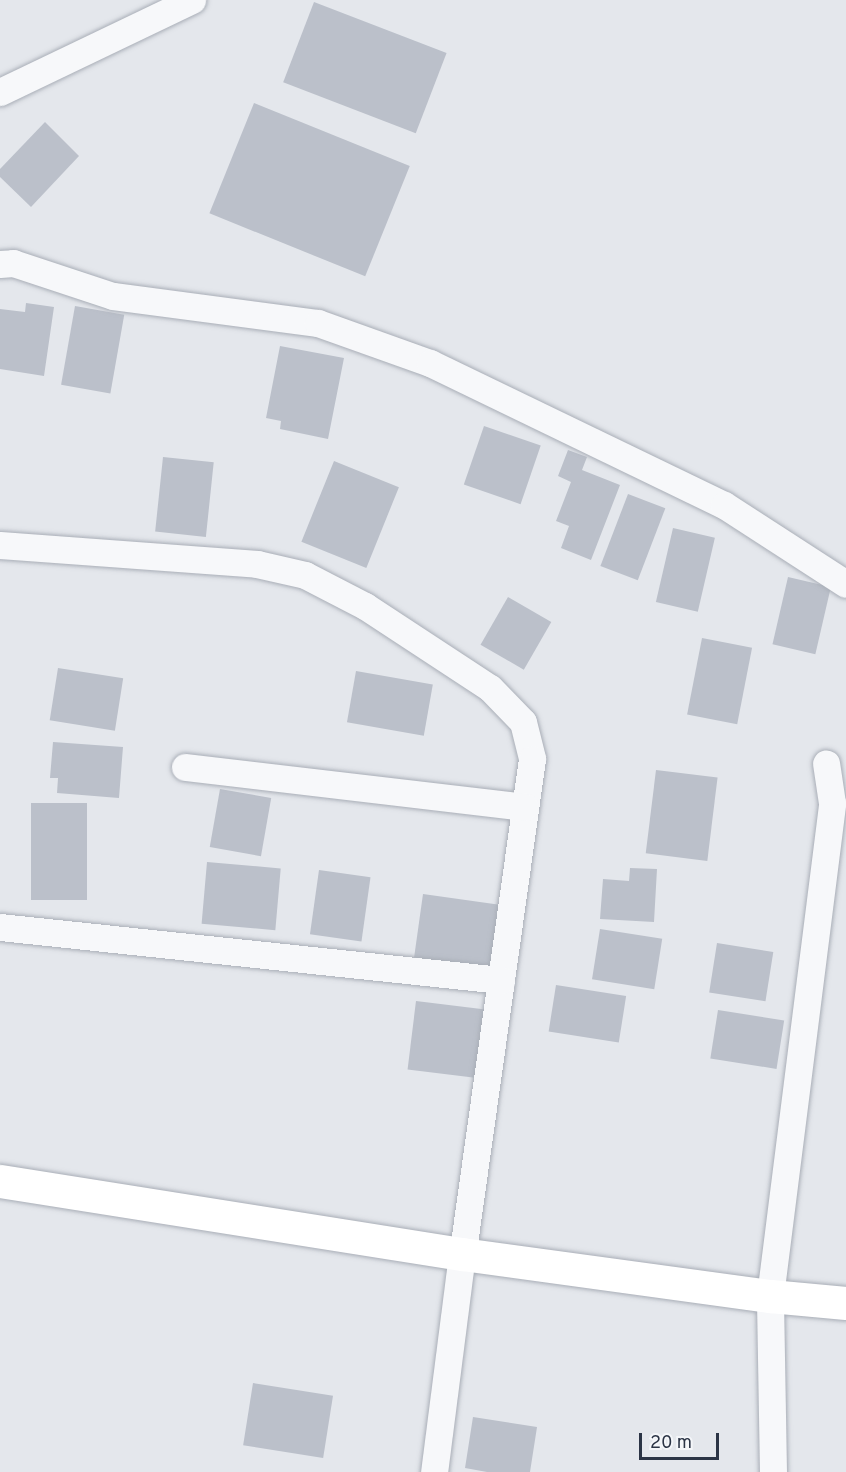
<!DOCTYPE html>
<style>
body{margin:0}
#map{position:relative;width:846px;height:1472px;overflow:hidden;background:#e4e7ec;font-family:Overpass,sans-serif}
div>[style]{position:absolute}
.building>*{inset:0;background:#bbc0ca;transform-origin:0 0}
.roads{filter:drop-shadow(0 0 2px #a9aeb7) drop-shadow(0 0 2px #a9aeb7)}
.street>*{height:27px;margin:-13.5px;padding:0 13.5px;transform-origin:13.5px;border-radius:13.5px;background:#f7f8fa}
.secondary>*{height:33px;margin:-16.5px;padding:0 16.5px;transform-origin:16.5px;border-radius:16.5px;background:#fff}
span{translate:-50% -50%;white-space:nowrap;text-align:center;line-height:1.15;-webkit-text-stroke:5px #f4f6f9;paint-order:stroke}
.scale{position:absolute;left:639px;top:1433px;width:80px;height:27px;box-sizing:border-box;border:3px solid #2b3445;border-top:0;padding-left:8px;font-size:18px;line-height:21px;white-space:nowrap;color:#2b3445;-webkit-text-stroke:4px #f4f6f9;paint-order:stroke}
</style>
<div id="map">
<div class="building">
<div style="left:314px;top:2px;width:142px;height:86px;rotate:21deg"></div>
<div style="left:254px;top:103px;width:168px;height:119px;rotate:22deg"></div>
<div style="clip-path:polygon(45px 122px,79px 156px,31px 207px,0 177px,0 169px)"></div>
<div style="clip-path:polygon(26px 303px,54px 307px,44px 376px,0 369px,0 309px,25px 312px)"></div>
<div style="left:75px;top:306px;width:50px;height:80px;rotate:10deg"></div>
<div style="clip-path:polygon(280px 346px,344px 358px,328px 439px,280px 429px,281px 421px,266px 418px)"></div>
<div style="left:484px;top:426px;width:60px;height:62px;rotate:19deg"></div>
<div style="clip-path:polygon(568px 450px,587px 457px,582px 470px,620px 485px,591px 560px,561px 548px,569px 526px,556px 521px,571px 482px,558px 476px)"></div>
<div style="left:163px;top:457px;width:51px;height:75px;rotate:6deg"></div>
<div style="left:334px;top:461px;width:70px;height:87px;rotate:22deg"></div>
<div style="left:628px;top:494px;width:40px;height:77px;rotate:21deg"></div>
<div style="left:673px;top:528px;width:43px;height:76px;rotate:13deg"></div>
<div style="left:788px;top:577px;width:44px;height:69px;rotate:13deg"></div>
<div style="left:508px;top:597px;width:50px;height:55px;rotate:30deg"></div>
<div style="left:702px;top:638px;width:51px;height:78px;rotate:11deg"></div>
<div style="left:58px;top:668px;width:66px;height:53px;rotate:9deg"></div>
<div style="left:356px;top:671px;width:78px;height:52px;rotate:10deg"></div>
<div style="clip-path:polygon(53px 742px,123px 747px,119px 798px,57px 793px,58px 778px,50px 778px)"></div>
<div style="left:656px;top:770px;width:62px;height:84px;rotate:7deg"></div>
<div style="left:220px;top:789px;width:52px;height:59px;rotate:10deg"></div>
<div style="left:31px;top:803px;width:56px;height:97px"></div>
<div style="left:207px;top:862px;width:74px;height:62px;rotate:5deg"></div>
<div style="clip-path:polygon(630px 868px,657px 869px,654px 922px,600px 919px,603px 879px,629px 881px)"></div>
<div style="left:319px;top:870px;width:52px;height:65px;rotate:8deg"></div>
<div style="left:423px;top:894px;width:89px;height:64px;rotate:8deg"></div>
<div style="left:600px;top:929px;width:63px;height:51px;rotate:9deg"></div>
<div style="left:717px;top:943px;width:57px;height:50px;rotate:9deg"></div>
<div style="left:556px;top:985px;width:71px;height:47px;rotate:9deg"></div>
<div style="left:416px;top:1001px;width:74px;height:69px;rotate:7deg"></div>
<div style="left:718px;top:1010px;width:67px;height:49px;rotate:9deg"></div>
<div style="left:253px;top:1383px;width:81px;height:63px;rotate:9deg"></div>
<div style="clip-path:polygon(473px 1417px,537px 1427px,530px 1472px,487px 1472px,465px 1468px)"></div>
</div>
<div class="roads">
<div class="street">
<div style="left:0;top:92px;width:213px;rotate:-25.6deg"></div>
<div style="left:0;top:264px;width:13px;rotate:-4deg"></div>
<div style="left:13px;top:263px;width:105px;rotate:18.3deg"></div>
<div style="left:113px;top:296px;width:207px;rotate:7.5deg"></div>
<div style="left:318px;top:323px;width:119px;rotate:19.7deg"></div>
<div style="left:430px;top:363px;width:326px;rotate:25.8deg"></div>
<div style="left:724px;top:505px;width:145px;rotate:32.9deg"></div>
<div style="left:0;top:545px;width:258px;rotate:4.2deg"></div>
<div style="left:257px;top:564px;width:49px;rotate:12.9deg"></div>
<div style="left:305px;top:575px;width:68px;rotate:27.3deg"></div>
<div style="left:365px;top:606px;width:149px;rotate:33.3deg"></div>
<div style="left:490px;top:688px;width:47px;rotate:45.9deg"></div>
<div style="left:523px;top:722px;width:38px;rotate:76deg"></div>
<div style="left:532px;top:759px;width:500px;rotate:98deg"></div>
<div style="left:462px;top:1254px;width:220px;rotate:97.3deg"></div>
<div style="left:185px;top:767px;width:342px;rotate:6.7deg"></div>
<div style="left:0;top:927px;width:504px;rotate:6.04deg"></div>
<div style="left:773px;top:1472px;width:176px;rotate:-91deg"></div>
<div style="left:770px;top:1296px;width:497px;rotate:-82.8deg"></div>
<div style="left:832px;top:803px;width:40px;rotate:-98.5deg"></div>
</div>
<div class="secondary">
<div style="left:0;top:1181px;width:468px;rotate:9deg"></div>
<div style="left:462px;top:1254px;width:311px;rotate:7.8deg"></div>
<div style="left:770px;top:1296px;width:76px;rotate:5.3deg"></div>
</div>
</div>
<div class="scale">20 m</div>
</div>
